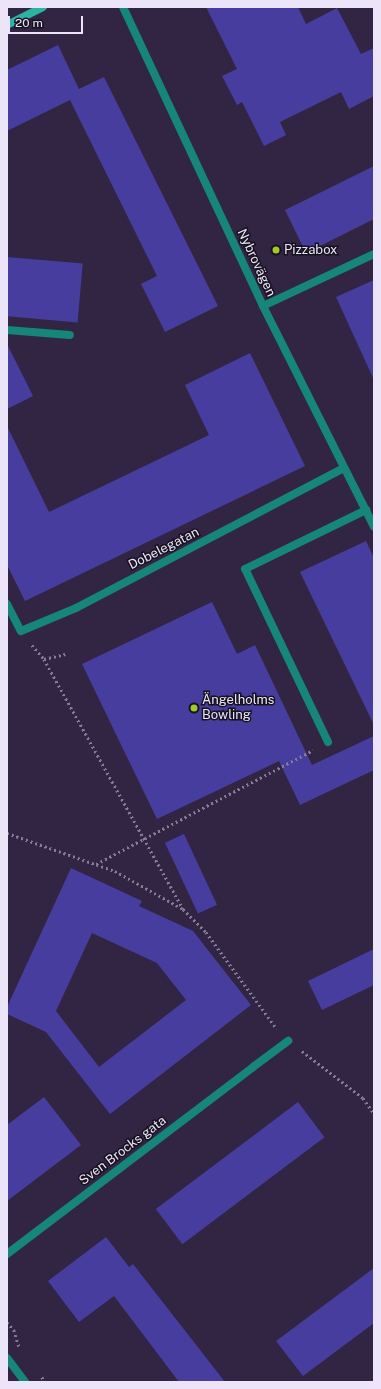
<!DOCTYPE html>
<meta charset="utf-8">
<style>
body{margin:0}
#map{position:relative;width:381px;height:1389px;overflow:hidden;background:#322544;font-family:"Public Sans",sans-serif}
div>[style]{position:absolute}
.building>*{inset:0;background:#473d9e;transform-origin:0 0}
.path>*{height:2.5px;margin-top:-1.25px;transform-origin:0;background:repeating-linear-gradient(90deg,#867c96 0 2px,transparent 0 5px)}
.lane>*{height:8px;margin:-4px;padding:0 4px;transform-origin:4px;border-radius:4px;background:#16867a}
.street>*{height:8px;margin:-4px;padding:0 4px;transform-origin:4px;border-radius:4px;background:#16867a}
.secondary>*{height:8px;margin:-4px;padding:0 4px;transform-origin:4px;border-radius:4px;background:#2ab4a3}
.dots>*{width:11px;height:11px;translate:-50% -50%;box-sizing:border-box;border:2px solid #17121f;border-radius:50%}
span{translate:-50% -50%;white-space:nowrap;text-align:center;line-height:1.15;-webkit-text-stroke:3px #17121f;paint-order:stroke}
.poi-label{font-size:13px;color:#ece5f9}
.left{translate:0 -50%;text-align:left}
.street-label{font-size:13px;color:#ece5f9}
.frame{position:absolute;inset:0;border:8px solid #ece5f9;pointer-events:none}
.scale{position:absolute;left:8px;top:16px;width:75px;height:18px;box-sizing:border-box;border:2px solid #ece5f9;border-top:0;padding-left:5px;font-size:12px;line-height:14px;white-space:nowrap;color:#ece5f9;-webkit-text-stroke:3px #17121f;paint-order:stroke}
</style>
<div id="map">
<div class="building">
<div style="clip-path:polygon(206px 7px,298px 7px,306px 24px,337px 8px,361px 54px,374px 48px,374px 96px,349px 109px,341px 92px,280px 122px,286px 135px,264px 146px,242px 102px,237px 105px,222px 76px,237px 69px)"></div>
<div style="clip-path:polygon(58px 45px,79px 89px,104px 77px,218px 306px,165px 332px,141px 284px,157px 276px,70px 100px,7px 131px,7px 70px)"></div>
<div style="clip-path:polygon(374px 166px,374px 219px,306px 253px,285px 210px)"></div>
<div style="left:7px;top:257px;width:76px;height:59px;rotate:5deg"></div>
<div style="clip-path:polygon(374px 280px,374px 380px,336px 297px)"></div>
<div style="clip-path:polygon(7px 344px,33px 396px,7px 409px)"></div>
<div style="clip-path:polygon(250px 353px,305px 466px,25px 601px,7px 565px,7px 426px,49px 512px,209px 435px,185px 385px)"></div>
<div style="clip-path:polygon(366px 541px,374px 558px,374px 725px,300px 572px)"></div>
<div style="clip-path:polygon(212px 602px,237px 654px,255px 645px,312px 765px,374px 736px,374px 770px,300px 805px,279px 761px,157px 819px,82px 664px)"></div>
<div style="left:184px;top:834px;width:78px;height:21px;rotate:65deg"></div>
<div style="clip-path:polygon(evenodd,71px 868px,142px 901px,139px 906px,193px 931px,251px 1005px,110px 1114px,46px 1032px,7px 1014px,7px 1007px,71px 868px,92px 933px,157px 963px,186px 1000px,99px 1067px,56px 1011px,92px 933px)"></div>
<div style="clip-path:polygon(374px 949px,374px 985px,322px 1010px,308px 981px)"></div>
<div style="clip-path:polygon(44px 1097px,81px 1145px,7px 1201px,7px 1125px)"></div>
<div style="left:298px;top:1102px;width:44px;height:178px;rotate:53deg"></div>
<div style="clip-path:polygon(106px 1237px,129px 1267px,133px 1264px,225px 1382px,179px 1382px,114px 1296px,79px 1322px,48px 1281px)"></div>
<div style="clip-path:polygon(374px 1268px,374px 1323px,303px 1376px,276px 1341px)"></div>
</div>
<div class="path">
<div style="left:32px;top:645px;width:18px;rotate:49deg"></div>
<div style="left:44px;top:659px;width:22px;rotate:-13deg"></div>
<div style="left:44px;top:659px;width:286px;rotate:60.9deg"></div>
<div style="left:7px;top:833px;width:114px;rotate:19.4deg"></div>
<div style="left:115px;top:871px;width:78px;rotate:29.2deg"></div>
<div style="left:183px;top:909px;width:33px;rotate:45deg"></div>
<div style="left:206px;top:932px;width:120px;rotate:53.8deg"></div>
<div style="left:96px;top:864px;width:245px;rotate:-27.7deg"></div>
<div style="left:302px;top:1051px;width:77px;rotate:37.6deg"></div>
<div style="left:363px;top:1098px;width:19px;rotate:54deg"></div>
<div style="left:7px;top:1322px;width:11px;rotate:49deg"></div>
<div style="left:14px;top:1330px;width:17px;rotate:73deg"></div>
<div style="left:42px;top:1377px;width:6px;rotate:59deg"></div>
</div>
<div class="lane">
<div style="left:328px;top:742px;width:192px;rotate:-115.6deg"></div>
<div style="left:245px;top:569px;width:135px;rotate:-26deg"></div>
<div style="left:253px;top:1067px;width:44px;rotate:-36.6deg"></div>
</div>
<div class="street">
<div style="left:123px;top:7px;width:330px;rotate:64.9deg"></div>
<div style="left:263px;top:306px;width:247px;rotate:63.3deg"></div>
<div style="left:263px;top:306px;width:123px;rotate:-25.1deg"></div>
<div style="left:7px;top:330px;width:63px;rotate:4.5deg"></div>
<div style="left:7px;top:604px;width:30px;rotate:63deg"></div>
<div style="left:21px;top:631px;width:60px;rotate:-22.7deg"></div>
<div style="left:76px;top:608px;width:302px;rotate:-27.6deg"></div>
<div style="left:7px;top:1254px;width:309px;rotate:-37.2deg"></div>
<div style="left:7px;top:1358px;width:30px;rotate:53deg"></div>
</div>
<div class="secondary">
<div style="left:7px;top:25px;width:40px;rotate:-26.6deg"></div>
</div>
<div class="dots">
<div style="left:276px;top:250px;background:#a2c927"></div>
<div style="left:194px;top:708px;background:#a2c927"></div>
</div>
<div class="poi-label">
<span class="left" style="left:284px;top:250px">Pizzabox</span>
<span class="left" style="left:202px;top:708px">Ängelholms<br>Bowling</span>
</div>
<div class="street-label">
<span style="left:256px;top:263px;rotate:65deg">Nybrovägen</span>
<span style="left:164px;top:549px;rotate:-27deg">Dobelegatan</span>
<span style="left:123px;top:1151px;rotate:-37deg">Sven Brocks gata</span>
</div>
<div class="frame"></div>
<div class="scale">20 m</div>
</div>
